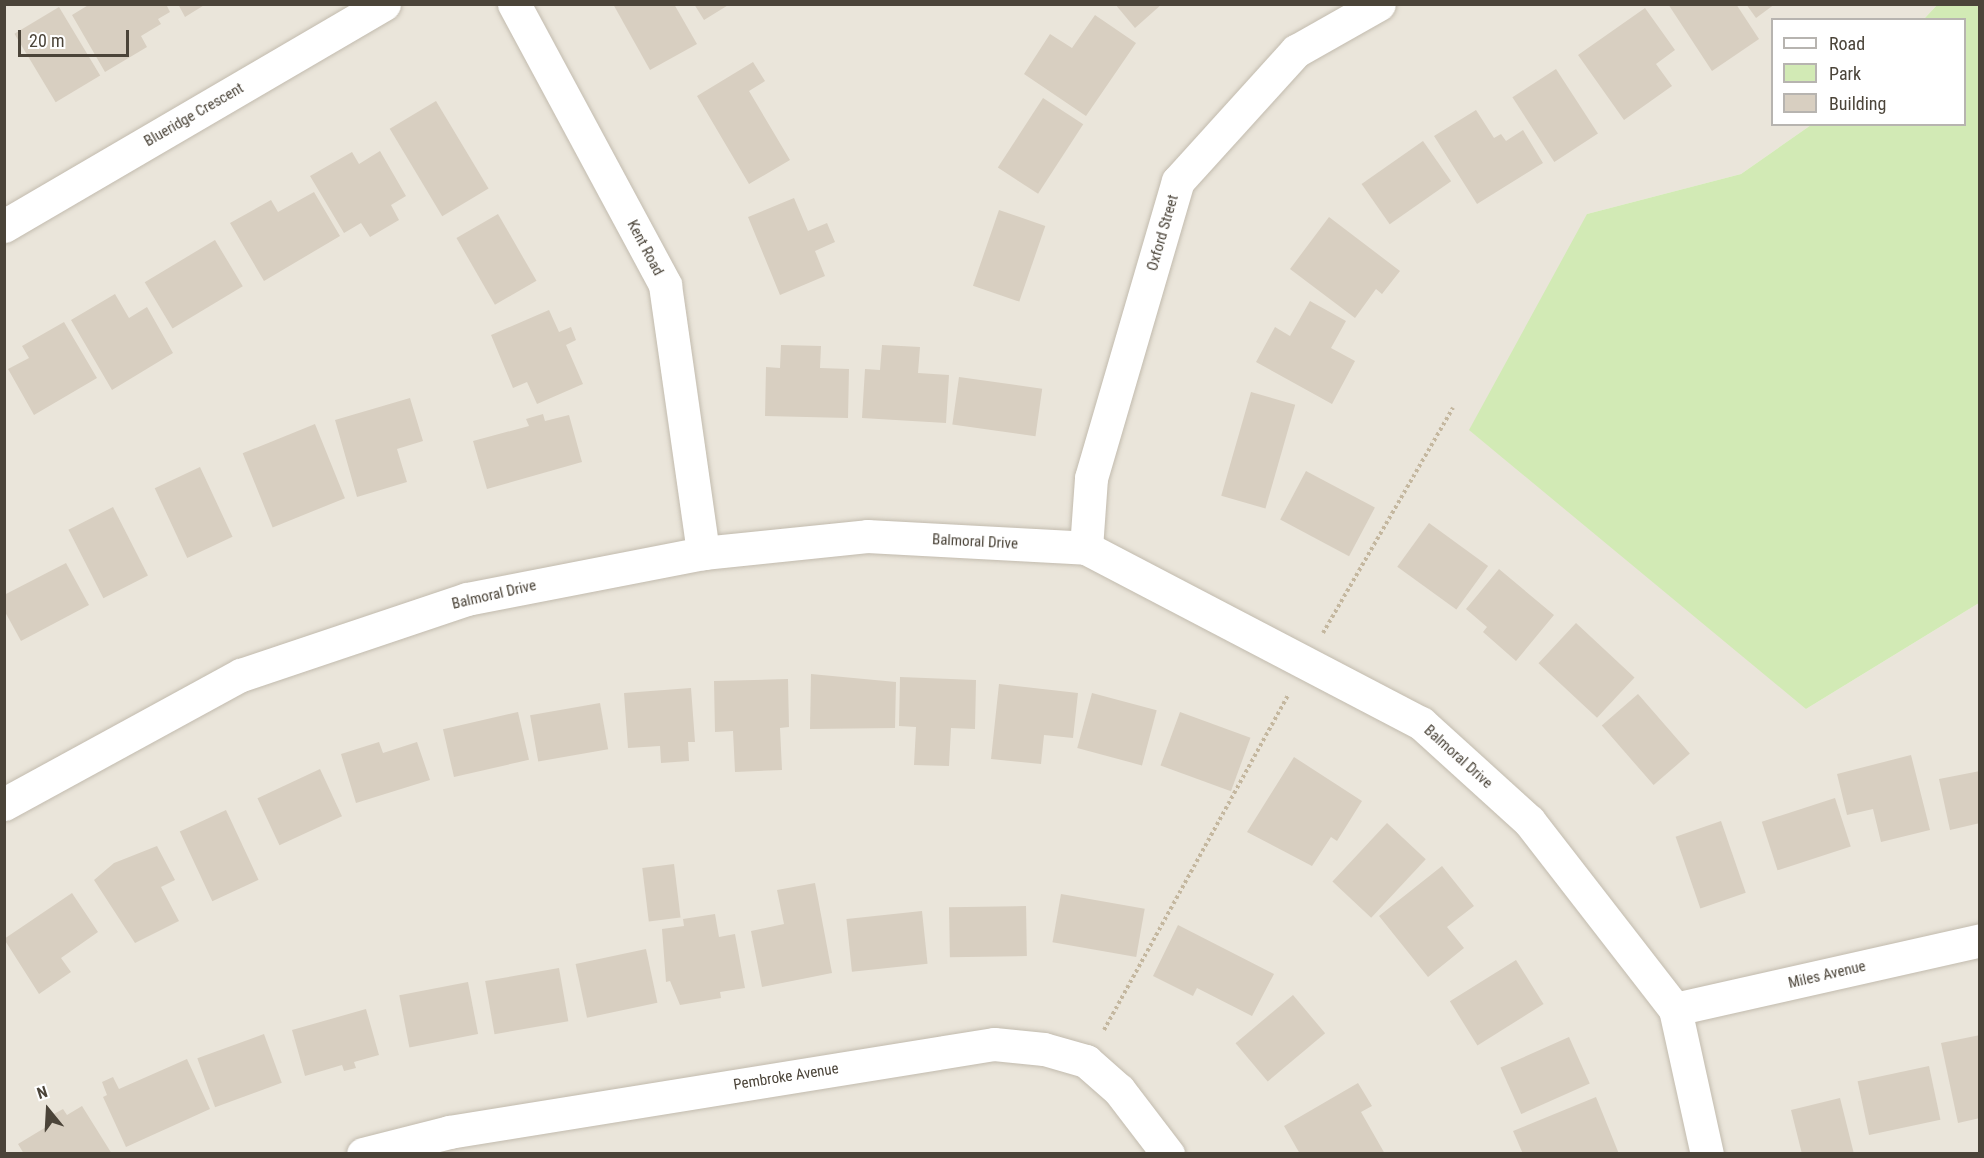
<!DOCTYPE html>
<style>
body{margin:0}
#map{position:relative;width:1984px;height:1158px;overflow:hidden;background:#f6f3ec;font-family:"Roboto Condensed",sans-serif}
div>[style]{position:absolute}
.residential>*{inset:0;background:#eae5da}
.green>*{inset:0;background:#d2eab5}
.building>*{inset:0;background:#d8cfc1;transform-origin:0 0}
.path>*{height:4px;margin-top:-2px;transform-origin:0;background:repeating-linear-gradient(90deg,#c4b79f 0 3px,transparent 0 6px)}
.roads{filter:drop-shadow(0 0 2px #c2bbae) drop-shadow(0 0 2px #c2bbae)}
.minor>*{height:33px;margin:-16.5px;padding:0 16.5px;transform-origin:16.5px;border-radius:16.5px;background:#fff}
.tertiary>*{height:33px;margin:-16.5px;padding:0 16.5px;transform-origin:16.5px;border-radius:16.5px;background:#fff}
span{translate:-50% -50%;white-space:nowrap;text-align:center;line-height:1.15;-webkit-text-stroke:5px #fff;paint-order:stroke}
.street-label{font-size:15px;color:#4b4439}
.frame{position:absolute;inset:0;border:6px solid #4b4439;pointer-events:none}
.legend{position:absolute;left:1771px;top:18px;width:195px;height:108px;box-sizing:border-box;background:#fff;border:2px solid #b7b4b0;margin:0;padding:8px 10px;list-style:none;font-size:18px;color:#4b4439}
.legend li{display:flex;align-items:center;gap:12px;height:30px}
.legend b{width:30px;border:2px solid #b7b4b0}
.north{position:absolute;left:18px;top:1080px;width:60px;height:60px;-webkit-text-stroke:4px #fff;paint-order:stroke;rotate:342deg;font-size:16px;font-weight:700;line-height:24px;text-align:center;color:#4b4439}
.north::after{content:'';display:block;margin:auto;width:21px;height:27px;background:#4b4439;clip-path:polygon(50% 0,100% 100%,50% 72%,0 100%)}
.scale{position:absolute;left:18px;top:30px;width:111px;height:27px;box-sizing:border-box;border:3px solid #4b4439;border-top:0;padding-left:8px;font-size:18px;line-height:21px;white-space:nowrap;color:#4b4439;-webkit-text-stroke:4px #fff;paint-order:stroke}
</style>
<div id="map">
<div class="residential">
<div style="clip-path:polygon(5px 5px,1937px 5px,1924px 19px,1772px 20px,1772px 124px,1811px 125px,1741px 174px,1587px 214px,1806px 709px,1979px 603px,1979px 1153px,5px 1154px)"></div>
</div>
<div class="green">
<div style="clip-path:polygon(1937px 5px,1979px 5px,1979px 603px,1806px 709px,1469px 430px,1587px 214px,1741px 174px,1811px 125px,1964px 124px,1964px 20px,1924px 19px)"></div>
</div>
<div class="building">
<div style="clip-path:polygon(90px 4px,166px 4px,170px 12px,158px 19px,161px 24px,141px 36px,147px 47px,105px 72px,72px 15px)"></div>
<div style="clip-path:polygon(178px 4px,206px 4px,185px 17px)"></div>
<div style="clip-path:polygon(613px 4px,674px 4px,697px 44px,650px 70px)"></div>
<div style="clip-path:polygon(694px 4px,730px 4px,704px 20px)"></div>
<div style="clip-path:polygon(1115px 4px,1162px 4px,1135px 28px)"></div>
<div style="clip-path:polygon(1668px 4px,1736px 4px,1759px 39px,1712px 71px)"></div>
<div style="clip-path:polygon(1746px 4px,1775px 4px,1756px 18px)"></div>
<div style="left:59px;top:7px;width:80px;height:52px;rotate:59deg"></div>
<div style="clip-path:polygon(1645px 8px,1675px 50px,1656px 64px,1672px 86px,1624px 120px,1578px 55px)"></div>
<div style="clip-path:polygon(1095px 15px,1136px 43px,1086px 116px,1024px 74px,1050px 34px,1072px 48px)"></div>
<div style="clip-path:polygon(753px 62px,765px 81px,749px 91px,790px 160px,749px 184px,697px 96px)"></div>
<div style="left:1556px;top:69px;width:77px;height:52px;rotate:57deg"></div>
<div style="left:1043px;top:98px;width:48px;height:83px;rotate:33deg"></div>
<div style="left:436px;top:101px;width:102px;height:54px;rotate:59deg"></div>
<div style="clip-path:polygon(1476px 110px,1494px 138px,1501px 134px,1506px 141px,1523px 130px,1543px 163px,1477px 204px,1434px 136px)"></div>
<div style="left:1423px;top:141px;width:49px;height:75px;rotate:55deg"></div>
<div style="clip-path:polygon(380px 151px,406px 196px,391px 205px,399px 220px,370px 237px,361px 223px,344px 233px,310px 176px,352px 152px,359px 164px)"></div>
<div style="clip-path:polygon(314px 192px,340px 236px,264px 281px,230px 223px,271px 200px,278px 212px)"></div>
<div style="clip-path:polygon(794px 198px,808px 231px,827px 223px,835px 242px,815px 251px,825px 276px,780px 295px,748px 217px)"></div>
<div style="left:999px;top:210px;width:49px;height:80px;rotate:19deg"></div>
<div style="left:498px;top:214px;width:77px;height:48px;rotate:60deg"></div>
<div style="clip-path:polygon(1329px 217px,1400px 271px,1382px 294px,1376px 289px,1355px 318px,1290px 269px)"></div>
<div style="left:215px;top:240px;width:54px;height:82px;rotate:59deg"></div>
<div style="clip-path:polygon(115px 294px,129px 318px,147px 307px,173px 353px,112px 390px,71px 320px)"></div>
<div style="clip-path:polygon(1310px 301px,1346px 321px,1331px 348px,1355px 361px,1332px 404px,1256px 362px,1275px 327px,1290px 336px)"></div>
<div style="clip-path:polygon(549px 310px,559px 332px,571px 327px,576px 340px,566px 345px,583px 384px,537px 404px,527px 382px,513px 388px,491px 335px)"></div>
<div style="clip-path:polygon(64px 322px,97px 378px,34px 415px,8px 369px,29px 358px,22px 346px)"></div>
<div style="clip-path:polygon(781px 345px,821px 346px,820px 368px,849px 369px,848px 418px,765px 416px,766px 367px,780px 368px)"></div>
<div style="clip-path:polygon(882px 345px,920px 347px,918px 373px,949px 375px,946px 423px,862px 418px,865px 369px,880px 370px)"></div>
<div style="left:959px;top:377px;width:84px;height:48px;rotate:8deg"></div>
<div style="left:1251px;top:392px;width:46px;height:108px;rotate:16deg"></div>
<div style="clip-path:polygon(410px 398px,423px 441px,397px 449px,407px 482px,357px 497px,335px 420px)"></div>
<div style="clip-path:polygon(543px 414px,545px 421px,569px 415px,582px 462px,487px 489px,473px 441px,529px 426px,526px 419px)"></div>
<div style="left:315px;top:424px;width:80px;height:78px;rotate:68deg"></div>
<div style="left:200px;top:467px;width:77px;height:50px;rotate:65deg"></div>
<div style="left:1306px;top:471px;width:78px;height:55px;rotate:28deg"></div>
<div style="left:113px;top:507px;width:77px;height:50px;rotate:63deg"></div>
<div style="left:1429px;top:523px;width:73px;height:54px;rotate:36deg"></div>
<div style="clip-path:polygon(66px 563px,89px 605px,21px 641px,4px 610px,4px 595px)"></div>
<div style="clip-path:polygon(1499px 569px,1554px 615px,1516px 661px,1483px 632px,1487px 627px,1466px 609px)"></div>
<div style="left:1576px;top:623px;width:80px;height:55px;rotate:43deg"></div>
<div style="clip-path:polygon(811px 674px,896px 682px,895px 728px,810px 729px)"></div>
<div style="clip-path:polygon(900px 677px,976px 680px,975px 729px,951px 728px,949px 766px,914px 765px,916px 727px,899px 726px)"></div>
<div style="clip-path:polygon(788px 679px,789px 727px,780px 728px,782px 770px,735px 772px,733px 731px,715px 732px,714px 681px)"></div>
<div style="clip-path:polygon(999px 684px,1078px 693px,1073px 738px,1044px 735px,1041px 764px,991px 759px)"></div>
<div style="clip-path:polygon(691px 688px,695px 742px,688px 742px,689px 761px,661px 763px,660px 746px,628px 748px,624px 693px)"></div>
<div style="left:1092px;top:693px;width:67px;height:57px;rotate:15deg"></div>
<div style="left:1638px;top:694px;width:79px;height:48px;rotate:49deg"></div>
<div style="left:600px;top:703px;width:47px;height:71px;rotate:80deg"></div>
<div style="left:518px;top:712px;width:49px;height:77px;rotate:77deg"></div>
<div style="left:1180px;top:712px;width:75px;height:57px;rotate:20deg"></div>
<div style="clip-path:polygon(379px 742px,383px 753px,417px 742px,430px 780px,356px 803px,341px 754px)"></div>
<div style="clip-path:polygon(1911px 755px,1930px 830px,1881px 842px,1873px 809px,1847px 815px,1837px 774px)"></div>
<div style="clip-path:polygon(1294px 757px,1362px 801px,1337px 841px,1331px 837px,1312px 866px,1247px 832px)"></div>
<div style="left:320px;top:769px;width:52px;height:69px;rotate:65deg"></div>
<div style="clip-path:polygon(1980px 771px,1980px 823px,1950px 830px,1939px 779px)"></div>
<div style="left:1835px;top:798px;width:51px;height:77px;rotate:72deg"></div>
<div style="left:226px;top:810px;width:77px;height:51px;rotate:65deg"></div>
<div style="left:1721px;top:821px;width:76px;height:48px;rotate:71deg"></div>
<div style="left:1387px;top:823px;width:53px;height:80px;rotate:43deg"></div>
<div style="clip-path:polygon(157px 846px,175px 880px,161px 887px,179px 921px,135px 943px,94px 880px,114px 863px)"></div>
<div style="left:674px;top:864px;width:54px;height:32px;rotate:83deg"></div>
<div style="clip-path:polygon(1442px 866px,1474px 906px,1447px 927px,1464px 948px,1428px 977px,1379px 916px)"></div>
<div style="clip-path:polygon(815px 883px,832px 973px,762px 987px,751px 931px,784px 924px,777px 890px)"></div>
<div style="clip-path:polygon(72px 893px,98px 932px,61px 958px,71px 972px,39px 994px,4px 939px)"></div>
<div style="left:1061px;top:894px;width:85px;height:49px;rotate:10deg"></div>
<div style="left:1026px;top:906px;width:50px;height:77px;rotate:89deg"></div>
<div style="left:922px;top:911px;width:53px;height:76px;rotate:84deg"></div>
<div style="clip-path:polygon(715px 914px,719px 937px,735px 934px,745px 988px,720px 992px,721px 998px,680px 1005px,670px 981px,666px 982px,662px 929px,684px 926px,683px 919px)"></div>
<div style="clip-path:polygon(1178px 925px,1274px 974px,1252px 1016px,1197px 988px,1193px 996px,1153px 976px)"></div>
<div style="left:646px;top:949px;width:55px;height:72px;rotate:78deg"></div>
<div style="left:1516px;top:960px;width:52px;height:78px;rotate:58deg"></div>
<div style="left:559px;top:968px;width:54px;height:75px;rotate:80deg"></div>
<div style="left:468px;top:982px;width:53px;height:70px;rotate:79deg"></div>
<div style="left:1293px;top:995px;width:50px;height:75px;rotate:50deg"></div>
<div style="clip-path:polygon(366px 1009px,379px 1055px,354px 1062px,356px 1068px,344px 1071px,342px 1065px,305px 1076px,292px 1030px)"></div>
<div style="left:264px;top:1034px;width:52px;height:71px;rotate:70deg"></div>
<div style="clip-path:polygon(1980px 1035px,1980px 1118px,1958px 1123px,1941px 1043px)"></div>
<div style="left:1569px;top:1037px;width:51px;height:75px;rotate:66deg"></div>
<div style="clip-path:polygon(187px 1059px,210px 1109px,126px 1147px,103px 1097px,107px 1095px,102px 1082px,113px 1077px,119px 1089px)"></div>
<div style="left:1929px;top:1066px;width:55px;height:73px;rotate:78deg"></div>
<div style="clip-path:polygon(1358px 1083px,1372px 1106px,1361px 1112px,1385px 1154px,1300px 1154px,1284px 1126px)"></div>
<div style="clip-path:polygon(1596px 1097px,1619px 1154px,1523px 1154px,1513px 1131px)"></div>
<div style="clip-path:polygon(1840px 1098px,1854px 1154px,1802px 1154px,1791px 1110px)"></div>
<div style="clip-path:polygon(82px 1106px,112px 1154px,24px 1154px,18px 1144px,56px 1121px,52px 1115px,63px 1109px,67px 1115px)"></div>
</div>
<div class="path">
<div style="left:1323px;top:633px;width:260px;rotate:-60deg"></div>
<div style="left:1104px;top:1030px;width:382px;rotate:-61.2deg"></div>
</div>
<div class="roads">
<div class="minor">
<div style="left:514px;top:4px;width:319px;rotate:61.7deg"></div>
<div style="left:665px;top:285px;width:271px;rotate:81.9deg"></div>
<div style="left:4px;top:226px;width:440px;rotate:-30.3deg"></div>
<div style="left:1086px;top:548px;width:378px;rotate:27.6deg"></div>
<div style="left:1421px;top:723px;width:146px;rotate:42.2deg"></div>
<div style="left:1529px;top:821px;width:238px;rotate:52.2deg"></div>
<div style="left:1675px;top:1009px;width:148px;rotate:77.6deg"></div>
<div style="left:1675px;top:1009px;width:313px;rotate:-12.7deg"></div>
<div style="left:363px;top:1154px;width:89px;rotate:-14.3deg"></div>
<div style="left:449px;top:1132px;width:552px;rotate:-9.17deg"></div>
<div style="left:994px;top:1044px;width:50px;rotate:5.7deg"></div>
<div style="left:1044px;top:1049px;width:44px;rotate:15.9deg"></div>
<div style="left:1086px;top:1061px;width:44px;rotate:41.3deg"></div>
<div style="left:1119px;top:1090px;width:81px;rotate:52.6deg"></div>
</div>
<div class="tertiary">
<div style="left:4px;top:804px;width:270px;rotate:-28.6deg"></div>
<div style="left:241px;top:675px;width:238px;rotate:-18.6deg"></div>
<div style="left:467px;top:599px;width:240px;rotate:-11deg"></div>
<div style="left:703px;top:553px;width:165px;rotate:-5.9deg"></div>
<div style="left:867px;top:536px;width:219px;rotate:3.1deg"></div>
<div style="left:1086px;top:548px;width:70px;rotate:-85.9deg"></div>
<div style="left:1091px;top:478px;width:309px;rotate:-73.7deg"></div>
<div style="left:1178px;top:181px;width:176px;rotate:-47.8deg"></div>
<div style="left:1296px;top:51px;width:95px;rotate:-29.5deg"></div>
</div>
</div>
<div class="street-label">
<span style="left:194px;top:115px;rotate:-30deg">Blueridge Crescent</span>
<span style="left:1163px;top:233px;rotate:-74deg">Oxford Street</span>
<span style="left:645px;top:248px;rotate:62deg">Kent Road</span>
<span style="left:975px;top:542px;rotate:3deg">Balmoral Drive</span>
<span style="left:494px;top:595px;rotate:-13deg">Balmoral Drive</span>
<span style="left:1458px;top:757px;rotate:42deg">Balmoral Drive</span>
<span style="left:1827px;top:975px;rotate:-13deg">Miles Avenue</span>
<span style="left:786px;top:1077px;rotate:-9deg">Pembroke Avenue</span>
</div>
<div class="frame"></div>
<ul class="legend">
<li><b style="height:8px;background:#fff"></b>Road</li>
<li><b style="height:16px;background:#d2eab5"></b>Park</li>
<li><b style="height:16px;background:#d8cfc1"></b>Building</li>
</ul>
<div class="north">N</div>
<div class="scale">20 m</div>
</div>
